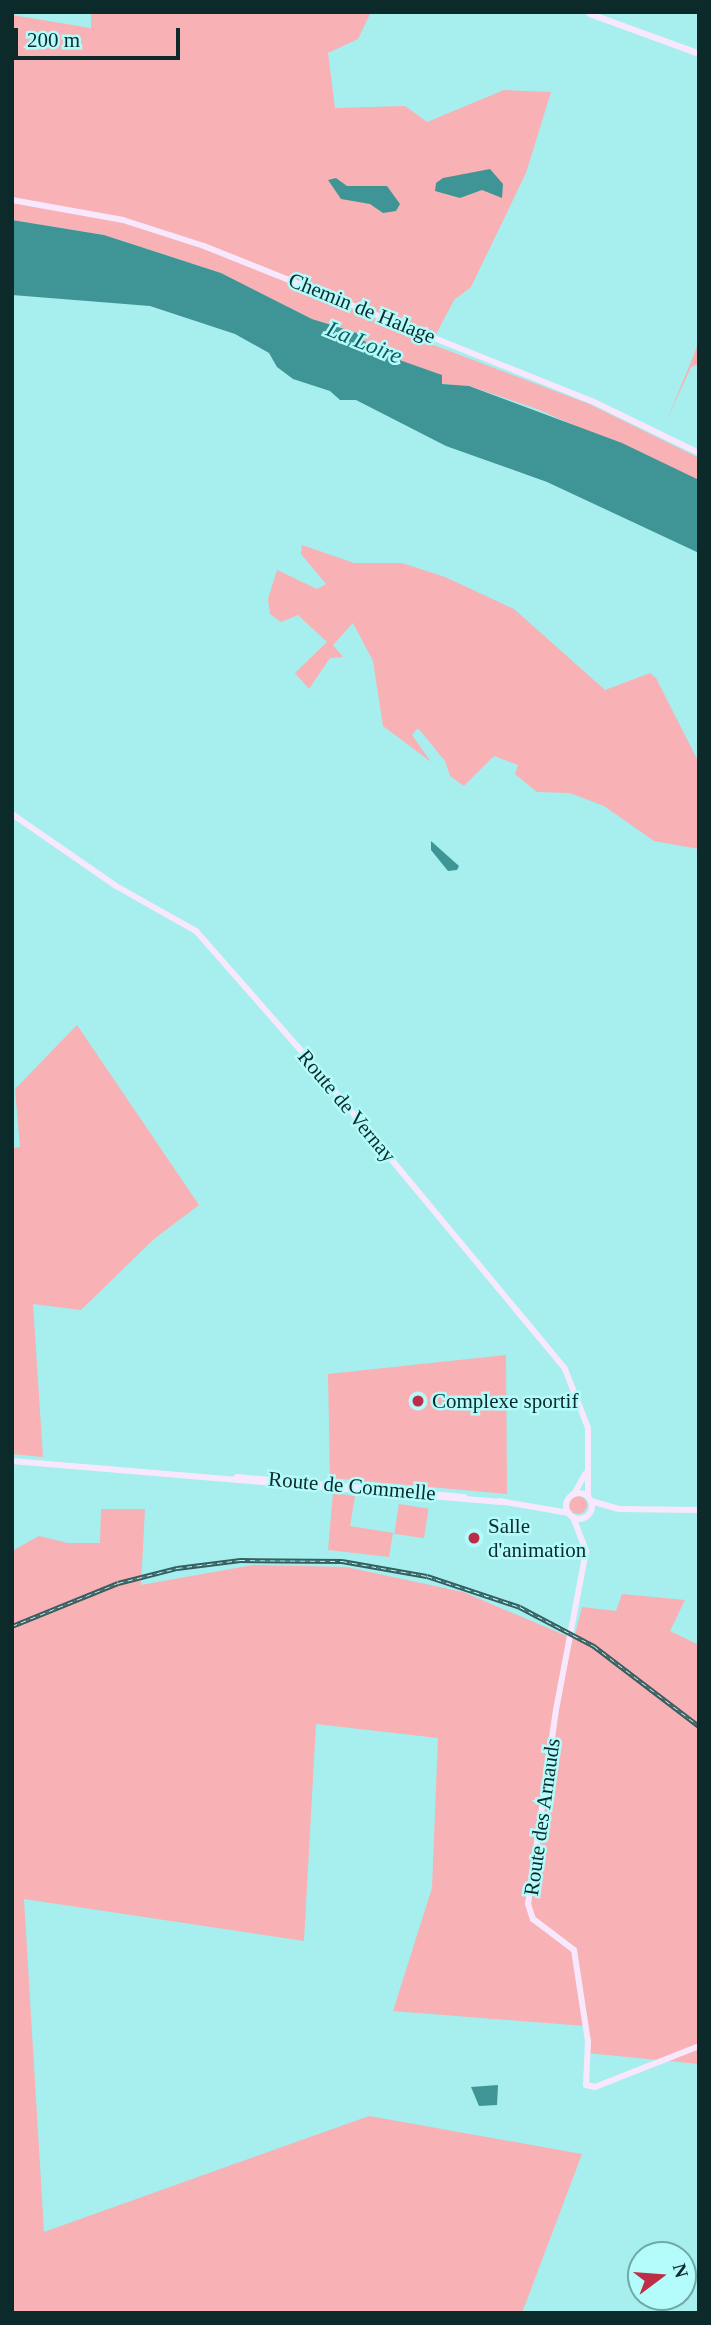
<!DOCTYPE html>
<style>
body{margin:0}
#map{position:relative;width:711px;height:2325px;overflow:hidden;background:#a7eeef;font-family:Georgia,serif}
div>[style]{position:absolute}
.green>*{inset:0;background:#f8b1b4;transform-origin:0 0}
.round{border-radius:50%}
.water>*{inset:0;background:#3f9596}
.secondary>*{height:6px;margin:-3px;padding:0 3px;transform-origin:3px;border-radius:3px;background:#f8e8fd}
.secondary>.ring{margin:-3px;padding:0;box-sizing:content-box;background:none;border:6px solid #f8e8fd;border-radius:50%}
.rail>*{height:4.5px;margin-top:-2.25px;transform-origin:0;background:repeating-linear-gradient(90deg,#b4fcfc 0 5px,#355e5e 0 10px);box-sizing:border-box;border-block:2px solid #355e5e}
.dots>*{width:19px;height:19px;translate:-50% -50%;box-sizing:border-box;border:4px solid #b4fcfc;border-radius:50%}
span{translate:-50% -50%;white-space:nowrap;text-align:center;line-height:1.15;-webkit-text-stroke:5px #b4fcfc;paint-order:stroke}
.street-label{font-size:21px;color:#0c2a2a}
.poi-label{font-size:21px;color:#0c2a2a}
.left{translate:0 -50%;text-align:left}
.water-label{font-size:23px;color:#11595a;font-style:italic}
.frame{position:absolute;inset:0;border:14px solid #0c2a2a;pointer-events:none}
.north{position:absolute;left:627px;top:2241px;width:70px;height:70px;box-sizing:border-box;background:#b4fcfc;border:2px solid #71a8a8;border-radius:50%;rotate:74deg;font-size:19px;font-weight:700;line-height:28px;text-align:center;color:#0c2a2a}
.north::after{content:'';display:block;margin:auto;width:24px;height:32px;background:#be2d47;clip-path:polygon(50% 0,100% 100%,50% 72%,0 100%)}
.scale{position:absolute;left:14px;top:28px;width:166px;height:32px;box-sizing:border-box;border:4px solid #0c2a2a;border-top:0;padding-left:9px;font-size:21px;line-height:24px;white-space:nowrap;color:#0c2a2a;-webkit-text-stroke:5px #b4fcfc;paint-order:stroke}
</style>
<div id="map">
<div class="green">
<div style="clip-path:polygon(91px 12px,371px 12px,358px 39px,328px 53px,335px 108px,405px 106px,427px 122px,504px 90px,551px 92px,526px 173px,471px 287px,454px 300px,431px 344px,589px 404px,699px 458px,699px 480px,537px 409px,469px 386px,441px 384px,441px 375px,374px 351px,357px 333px,312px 319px,221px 273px,104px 235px,12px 220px,12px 15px,91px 28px)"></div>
<div style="clip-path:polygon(699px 342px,699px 364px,691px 367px,667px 420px)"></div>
<div style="clip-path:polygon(302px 545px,354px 563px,402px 563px,445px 577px,514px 609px,605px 690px,650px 673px,656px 678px,699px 763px,699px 849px,654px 841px,604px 806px,570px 793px,537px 792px,515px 774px,518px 765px,494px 756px,464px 786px,450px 776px,445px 761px,418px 728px,412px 735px,431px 762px,383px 726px,373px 661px,353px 623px,333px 645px,343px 657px,330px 658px,309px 689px,295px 673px,327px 642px,298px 615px,281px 622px,270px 614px,268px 599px,277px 570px,317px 589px,326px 584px,301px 554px)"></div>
<div style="clip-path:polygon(77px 1025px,199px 1205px,154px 1239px,81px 1310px,33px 1304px,43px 1457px,12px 1454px,12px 1148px,20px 1147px,15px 1089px)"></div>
<div style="clip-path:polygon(506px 1355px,507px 1494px,330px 1478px,328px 1374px)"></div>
<div style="clip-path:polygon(333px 1493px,355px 1496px,350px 1526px,393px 1533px,389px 1557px,328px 1550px)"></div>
<div class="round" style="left:569px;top:1496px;width:18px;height:18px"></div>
<div style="left:399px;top:1504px;width:30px;height:30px;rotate:9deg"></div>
<div style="clip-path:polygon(101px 1509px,145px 1509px,141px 1585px,253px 1565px,346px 1567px,463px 1592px,574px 1639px,582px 1607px,616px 1611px,622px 1594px,685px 1600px,670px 1631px,699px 1645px,699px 2064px,587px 2053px,585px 2026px,393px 2011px,432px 1888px,438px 1738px,316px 1724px,304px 1941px,24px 1899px,44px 2232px,369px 2116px,582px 2154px,522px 2313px,12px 2313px,12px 1551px,39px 1536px,68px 1543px,100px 1543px)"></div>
</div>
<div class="water">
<div style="clip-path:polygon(490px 169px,503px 184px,502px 198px,482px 190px,460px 198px,435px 191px,436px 183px,443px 178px)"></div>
<div style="clip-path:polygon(336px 178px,347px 186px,387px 186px,400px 204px,396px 211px,383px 213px,370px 204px,341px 199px,328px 180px)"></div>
<div style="clip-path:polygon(12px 220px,104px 235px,221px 273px,312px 319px,357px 333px,374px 351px,442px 375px,442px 384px,469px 386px,622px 443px,699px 480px,699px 553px,547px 482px,446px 446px,356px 400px,340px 400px,330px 391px,293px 379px,277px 367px,269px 353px,235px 334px,150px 306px,12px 295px)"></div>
<div style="clip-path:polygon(431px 841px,459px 866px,457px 870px,448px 871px,431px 850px)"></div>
<div style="clip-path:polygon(498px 2085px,497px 2105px,479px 2106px,471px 2087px)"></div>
</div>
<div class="secondary">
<div style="left:698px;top:53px;width:115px;rotate:-160.1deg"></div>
<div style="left:590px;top:14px;width:116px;rotate:20.2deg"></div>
<div style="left:12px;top:200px;width:113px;rotate:10.2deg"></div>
<div style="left:123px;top:220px;width:85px;rotate:17.8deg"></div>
<div style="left:204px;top:246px;width:418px;rotate:21.8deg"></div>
<div style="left:592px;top:401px;width:119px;rotate:25.9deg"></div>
<div style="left:12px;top:814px;width:126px;rotate:34.7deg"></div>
<div style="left:116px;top:886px;width:92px;rotate:29.4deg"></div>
<div style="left:196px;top:931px;width:154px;rotate:48.7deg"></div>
<div style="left:298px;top:1047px;width:418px;rotate:50.3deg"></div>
<div style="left:565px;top:1369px;width:63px;rotate:68.7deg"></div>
<div style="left:588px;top:1428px;width:69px;rotate:90deg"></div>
<div style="left:12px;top:1461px;width:491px;rotate:4.8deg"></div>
<div style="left:237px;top:1477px;width:228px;rotate:5deg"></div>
<div class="ring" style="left:566px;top:1493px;width:20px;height:20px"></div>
<div style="left:574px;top:1494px;width:23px;rotate:-61deg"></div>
<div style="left:499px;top:1501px;width:71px;rotate:9.7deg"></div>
<div style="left:591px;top:1501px;width:29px;rotate:16deg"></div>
<div style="left:619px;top:1509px;width:80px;rotate:0.7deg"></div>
<div style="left:573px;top:1517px;width:36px;rotate:69deg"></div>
<div style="left:586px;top:1551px;width:162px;rotate:100.7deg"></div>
<div style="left:556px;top:1710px;width:196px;rotate:98.2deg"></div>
<div style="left:528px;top:1904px;width:16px;rotate:72deg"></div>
<div style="left:533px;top:1919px;width:51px;rotate:37.1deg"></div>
<div style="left:574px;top:1950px;width:93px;rotate:81.3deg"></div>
<div style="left:588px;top:2042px;width:43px;rotate:92.7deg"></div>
<div style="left:586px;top:2085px;width:9px;rotate:13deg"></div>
<div style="left:595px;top:2087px;width:112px;rotate:-21.5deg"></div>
</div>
<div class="rail">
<div style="left:12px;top:1626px;width:114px;rotate:-22.1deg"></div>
<div style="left:118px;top:1583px;width:61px;rotate:-14.3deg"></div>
<div style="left:177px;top:1568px;width:64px;rotate:-7.2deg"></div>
<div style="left:240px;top:1560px;width:102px;rotate:0.6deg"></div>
<div style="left:342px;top:1561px;width:86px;rotate:10deg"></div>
<div style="left:427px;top:1576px;width:98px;rotate:18.4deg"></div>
<div style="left:520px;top:1607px;width:84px;rotate:27.8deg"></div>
<div style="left:594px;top:1646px;width:132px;rotate:37.3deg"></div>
</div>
<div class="dots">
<div style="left:418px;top:1401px;background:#be2d47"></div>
<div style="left:474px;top:1538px;background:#be2d47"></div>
</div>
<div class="street-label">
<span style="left:362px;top:308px;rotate:22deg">Chemin de Halage</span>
<span style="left:347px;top:1106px;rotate:50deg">Route de Vernay</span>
<span style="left:352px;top:1486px;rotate:5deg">Route de Commelle</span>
<span style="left:542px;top:1817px;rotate:-82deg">Route des Arnauds</span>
</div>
<div class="poi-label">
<span class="left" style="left:432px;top:1401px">Complexe sportif</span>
<span class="left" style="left:488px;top:1538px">Salle<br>d'animation</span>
</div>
<div class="water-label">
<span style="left:364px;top:343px;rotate:22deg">La Loire</span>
</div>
<div class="frame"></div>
<div class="north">N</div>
<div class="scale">200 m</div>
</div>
